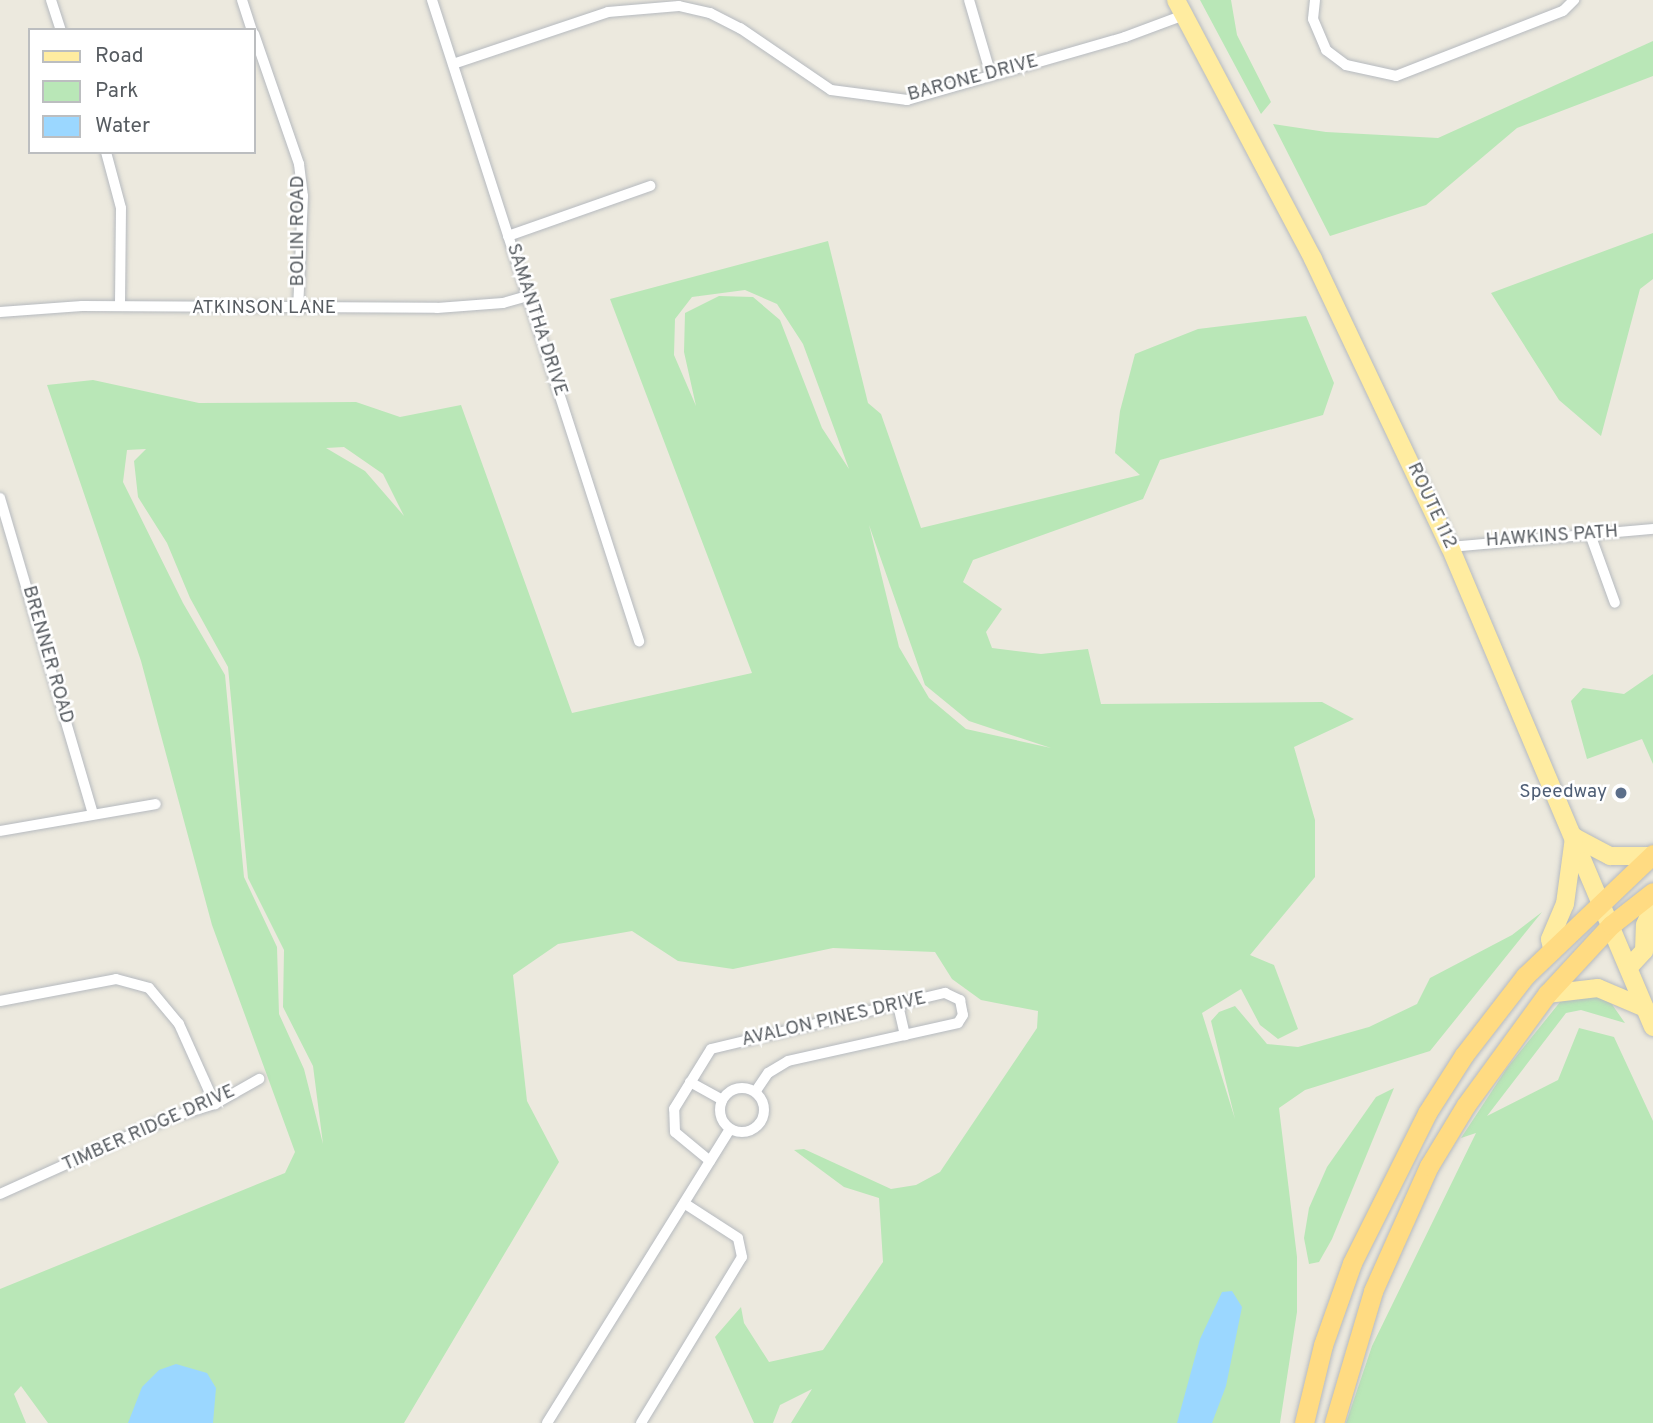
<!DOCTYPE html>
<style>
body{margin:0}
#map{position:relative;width:1653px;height:1423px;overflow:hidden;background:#ece9de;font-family:Overpass,sans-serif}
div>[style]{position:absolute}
.green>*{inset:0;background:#b9e7b7}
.water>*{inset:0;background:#9bd7ff}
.roads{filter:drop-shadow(0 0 2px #b6babf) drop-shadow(0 0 2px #b6babf)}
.street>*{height:10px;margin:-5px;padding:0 5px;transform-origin:5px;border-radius:5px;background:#fff}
.street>.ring{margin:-5px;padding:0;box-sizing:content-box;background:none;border:10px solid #fff;border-radius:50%}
.primary>*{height:18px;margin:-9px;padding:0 9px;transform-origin:9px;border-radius:9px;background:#ffeca0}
.highway>*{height:19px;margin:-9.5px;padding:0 9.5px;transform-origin:9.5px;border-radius:9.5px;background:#ffdb82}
.dots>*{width:19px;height:19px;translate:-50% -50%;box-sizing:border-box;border:4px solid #fff;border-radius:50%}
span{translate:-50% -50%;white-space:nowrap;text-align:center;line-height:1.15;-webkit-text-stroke:5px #fff;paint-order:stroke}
.street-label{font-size:19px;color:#575c61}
.service-label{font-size:19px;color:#4e5e75}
.right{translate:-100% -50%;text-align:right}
.legend{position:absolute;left:28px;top:28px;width:228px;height:126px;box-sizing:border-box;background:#fff;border:2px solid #bcbec0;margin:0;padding:9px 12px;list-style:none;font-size:21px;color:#575c61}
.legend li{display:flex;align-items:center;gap:14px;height:35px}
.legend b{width:35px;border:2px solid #bcbec0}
</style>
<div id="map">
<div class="green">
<div style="clip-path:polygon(1200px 0,1231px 0,1237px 35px,1271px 102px,1261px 114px)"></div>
<div style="clip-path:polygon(1653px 41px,1653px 76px,1517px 128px,1426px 205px,1330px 236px,1273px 124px,1326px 132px,1438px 138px)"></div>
<div style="clip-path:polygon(1653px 233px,1653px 279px,1640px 289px,1601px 436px,1559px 400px,1491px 293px)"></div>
<div style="clip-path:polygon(evenodd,828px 241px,868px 403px,881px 414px,921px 528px,1140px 475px,1115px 453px,1120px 411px,1135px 354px,1198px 329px,1306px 316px,1334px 383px,1323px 415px,1160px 460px,1143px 499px,973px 560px,963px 582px,1002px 609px,986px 632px,992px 648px,1041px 654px,1088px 649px,1101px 704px,1322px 702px,1354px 719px,1294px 747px,1315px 820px,1315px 877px,1250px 955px,1274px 965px,1298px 1029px,1278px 1039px,1260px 1025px,1241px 989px,1202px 1013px,1235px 1119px,1211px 1021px,1219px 1012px,1235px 1006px,1267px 1044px,1298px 1047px,1369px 1027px,1417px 1004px,1430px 978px,1512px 935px,1542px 912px,1430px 1051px,1305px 1090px,1279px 1108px,1297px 1257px,1297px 1312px,1280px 1423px,791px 1423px,812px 1389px,780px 1405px,773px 1423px,754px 1423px,715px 1337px,741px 1307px,744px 1323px,769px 1362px,823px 1350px,883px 1262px,879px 1198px,844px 1187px,794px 1150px,804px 1149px,891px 1189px,916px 1185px,940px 1172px,1037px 1028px,1038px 1011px,981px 1000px,952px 979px,935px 952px,833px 948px,733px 969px,678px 961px,632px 931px,558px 944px,513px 975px,527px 1101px,559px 1162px,404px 1423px,48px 1423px,21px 1386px,14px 1394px,26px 1423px,0 1423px,0 1289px,285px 1173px,295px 1152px,212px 925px,141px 661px,47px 385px,93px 380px,199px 403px,356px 402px,400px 417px,461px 405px,572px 713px,752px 673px,610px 299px,828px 241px,745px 290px,777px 304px,803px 344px,849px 469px,822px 428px,780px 320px,753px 297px,719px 296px,685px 313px,684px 352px,696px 406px,674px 355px,675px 319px,692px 297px,745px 290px,828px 241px,344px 447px,383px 474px,404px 516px,365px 471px,326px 448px,344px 447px,828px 241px,146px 449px,134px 461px,138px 497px,167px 543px,190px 598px,228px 667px,248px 878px,284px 950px,283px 1007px,313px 1066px,323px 1144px,304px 1069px,279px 1014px,277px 947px,244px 877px,225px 675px,183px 603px,123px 482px,127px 450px,146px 449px,828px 241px,869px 525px,925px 685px,969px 721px,1051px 748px,966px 729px,929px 698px,899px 647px,869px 525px)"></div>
<div style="clip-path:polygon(1653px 674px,1653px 764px,1642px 739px,1587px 759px,1571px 701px,1583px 688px,1624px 694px)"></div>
<div style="clip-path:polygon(1586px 991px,1611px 1003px,1625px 1023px,1581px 1010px,1566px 1013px,1487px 1116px,1558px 1080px,1579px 1028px,1614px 1037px,1653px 1121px,1653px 1423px,1346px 1423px,1372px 1346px,1476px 1133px,1461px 1138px,1507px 1068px,1560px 1002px)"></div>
<div style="clip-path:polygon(1394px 1088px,1332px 1239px,1319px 1262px,1309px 1264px,1304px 1238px,1309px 1208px,1327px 1167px,1376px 1097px)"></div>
</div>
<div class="water">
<div style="clip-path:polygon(1232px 1291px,1242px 1307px,1226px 1386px,1212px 1423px,1177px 1423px,1200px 1339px,1222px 1292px)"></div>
<div style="clip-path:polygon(176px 1364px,207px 1373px,216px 1388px,213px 1423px,128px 1423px,142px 1387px,159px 1370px)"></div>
</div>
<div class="roads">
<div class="street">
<div style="left:51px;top:0;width:32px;rotate:72deg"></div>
<div style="left:242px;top:0;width:32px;rotate:72deg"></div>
<div style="left:432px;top:0;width:674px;rotate:72.1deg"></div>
<div style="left:969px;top:0;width:78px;rotate:73.7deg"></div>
<div style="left:1315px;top:0;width:19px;rotate:96deg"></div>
<div style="left:1313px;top:19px;width:34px;rotate:67deg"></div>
<div style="left:1326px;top:50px;width:25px;rotate:37deg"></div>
<div style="left:1346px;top:65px;width:51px;rotate:12.4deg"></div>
<div style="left:1396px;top:76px;width:179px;rotate:-21.3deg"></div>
<div style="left:1563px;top:11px;width:16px;rotate:-45deg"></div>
<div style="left:254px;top:34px;width:138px;rotate:70.9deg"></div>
<div style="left:299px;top:164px;width:32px;rotate:83deg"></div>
<div style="left:303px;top:196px;width:113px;rotate:92.5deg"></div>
<div style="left:453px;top:64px;width:163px;rotate:-18.5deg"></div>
<div style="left:608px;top:12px;width:71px;rotate:-4.8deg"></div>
<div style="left:679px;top:6px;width:32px;rotate:13deg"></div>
<div style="left:710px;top:13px;width:34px;rotate:27deg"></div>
<div style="left:740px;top:28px;width:110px;rotate:34.3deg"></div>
<div style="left:831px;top:90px;width:77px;rotate:7.5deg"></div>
<div style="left:907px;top:100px;width:227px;rotate:-16.1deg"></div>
<div style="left:1125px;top:37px;width:63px;rotate:-20.4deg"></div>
<div style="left:106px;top:152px;width:58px;rotate:75deg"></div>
<div style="left:121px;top:208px;width:98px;rotate:90.6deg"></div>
<div style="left:508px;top:236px;width:151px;rotate:-19.4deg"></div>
<div style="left:0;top:312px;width:82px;rotate:-4.2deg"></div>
<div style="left:82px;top:306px;width:355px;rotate:0.3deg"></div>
<div style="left:437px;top:308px;width:66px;rotate:-4.3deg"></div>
<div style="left:503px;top:303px;width:26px;rotate:-16deg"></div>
<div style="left:0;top:498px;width:328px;rotate:73.6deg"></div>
<div style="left:1590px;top:534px;width:73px;rotate:70.1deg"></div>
<div style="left:1450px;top:547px;width:204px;rotate:-5.1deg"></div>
<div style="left:0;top:831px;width:158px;rotate:-9.8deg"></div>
<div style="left:0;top:1001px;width:118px;rotate:-10.7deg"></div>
<div style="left:116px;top:979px;width:34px;rotate:15deg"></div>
<div style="left:149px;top:988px;width:47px;rotate:50.2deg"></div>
<div style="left:179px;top:1024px;width:88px;rotate:65.8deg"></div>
<div style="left:898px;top:1005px;width:31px;rotate:77deg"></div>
<div style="left:690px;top:1082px;width:37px;rotate:29deg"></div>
<div class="ring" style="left:720px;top:1088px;width:34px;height:34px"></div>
<div style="left:710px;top:1161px;width:45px;rotate:-140.4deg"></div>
<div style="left:675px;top:1132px;width:23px;rotate:-92deg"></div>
<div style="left:674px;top:1109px;width:70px;rotate:-58.3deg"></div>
<div style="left:711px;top:1049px;width:241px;rotate:-13.5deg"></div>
<div style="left:945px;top:993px;width:17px;rotate:25deg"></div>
<div style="left:960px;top:1000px;width:15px;rotate:79deg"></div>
<div style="left:963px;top:1015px;width:9px;rotate:122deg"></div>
<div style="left:958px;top:1023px;width:174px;rotate:167.4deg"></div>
<div style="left:788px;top:1061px;width:23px;rotate:149deg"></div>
<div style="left:768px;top:1073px;width:22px;rotate:124deg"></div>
<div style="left:0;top:1194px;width:182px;rotate:-24.3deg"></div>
<div style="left:166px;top:1119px;width:51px;rotate:-17deg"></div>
<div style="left:215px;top:1104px;width:51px;rotate:-29.6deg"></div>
<div style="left:547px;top:1423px;width:346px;rotate:-58.1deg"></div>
<div style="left:641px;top:1423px;width:194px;rotate:-58.7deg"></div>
<div style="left:742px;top:1257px;width:19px;rotate:-102deg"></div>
<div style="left:738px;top:1238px;width:64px;rotate:-147.1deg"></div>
</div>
<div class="primary">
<div style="left:1176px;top:0;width:293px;rotate:62.1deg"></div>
<div style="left:1313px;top:259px;width:319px;rotate:64.6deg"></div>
<div style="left:1450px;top:547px;width:521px;rotate:67.08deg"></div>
<div style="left:1574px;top:837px;width:41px;rotate:27.8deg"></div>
<div style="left:1610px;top:856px;width:41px"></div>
<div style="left:1552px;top:948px;width:9px;rotate:-103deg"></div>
<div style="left:1550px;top:939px;width:38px;rotate:-67deg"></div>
<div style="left:1565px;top:904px;width:68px;rotate:-82.3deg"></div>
<div style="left:1629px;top:967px;width:22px;rotate:-47deg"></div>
<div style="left:1644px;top:951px;width:26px;rotate:-88deg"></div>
<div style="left:1645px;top:925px;width:21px;rotate:-67deg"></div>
<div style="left:1547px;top:994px;width:51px;rotate:-6.7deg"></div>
<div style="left:1598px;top:988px;width:51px;rotate:23.1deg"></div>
</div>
<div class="highway">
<div style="left:1304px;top:1423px;width:80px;rotate:-76.3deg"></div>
<div style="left:1323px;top:1345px;width:87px;rotate:-70.5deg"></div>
<div style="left:1352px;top:1263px;width:168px;rotate:-63.4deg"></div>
<div style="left:1427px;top:1113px;width:69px;rotate:-57.5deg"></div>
<div style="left:1464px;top:1055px;width:100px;rotate:-52.3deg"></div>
<div style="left:1525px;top:976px;width:177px;rotate:-43.6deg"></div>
<div style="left:1334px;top:1423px;width:138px;rotate:-73.5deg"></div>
<div style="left:1373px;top:1291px;width:137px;rotate:-65.9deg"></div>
<div style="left:1429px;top:1166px;width:71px;rotate:-58.8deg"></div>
<div style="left:1466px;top:1105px;width:137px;rotate:-53.9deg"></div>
<div style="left:1547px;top:994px;width:94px;rotate:-47.2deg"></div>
<div style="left:1611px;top:925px;width:53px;rotate:-38.2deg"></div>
</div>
</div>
<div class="dots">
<div style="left:1621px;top:793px;background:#5c6f8a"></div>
</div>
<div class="street-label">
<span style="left:973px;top:79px;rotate:-15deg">BARONE DRIVE</span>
<span style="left:299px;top:231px;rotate:-90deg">BOLIN ROAD</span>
<span style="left:264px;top:309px">ATKINSON LANE</span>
<span style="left:536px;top:320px;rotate:72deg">SAMANTHA DRIVE</span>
<span style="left:1431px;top:506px;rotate:65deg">ROUTE 112</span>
<span style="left:1552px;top:537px;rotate:-4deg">HAWKINS PATH</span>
<span style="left:47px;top:655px;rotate:74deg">BRENNER ROAD</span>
<span style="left:834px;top:1020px;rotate:-13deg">AVALON PINES DRIVE</span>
<span style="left:149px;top:1129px;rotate:-24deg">TIMBER RIDGE DRIVE</span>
</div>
<div class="service-label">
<span class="right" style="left:1607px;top:793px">Speedway</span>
</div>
<ul class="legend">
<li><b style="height:9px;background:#ffeca0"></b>Road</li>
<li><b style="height:19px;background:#b9e7b7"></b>Park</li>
<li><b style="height:19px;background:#9bd7ff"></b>Water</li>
</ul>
</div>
